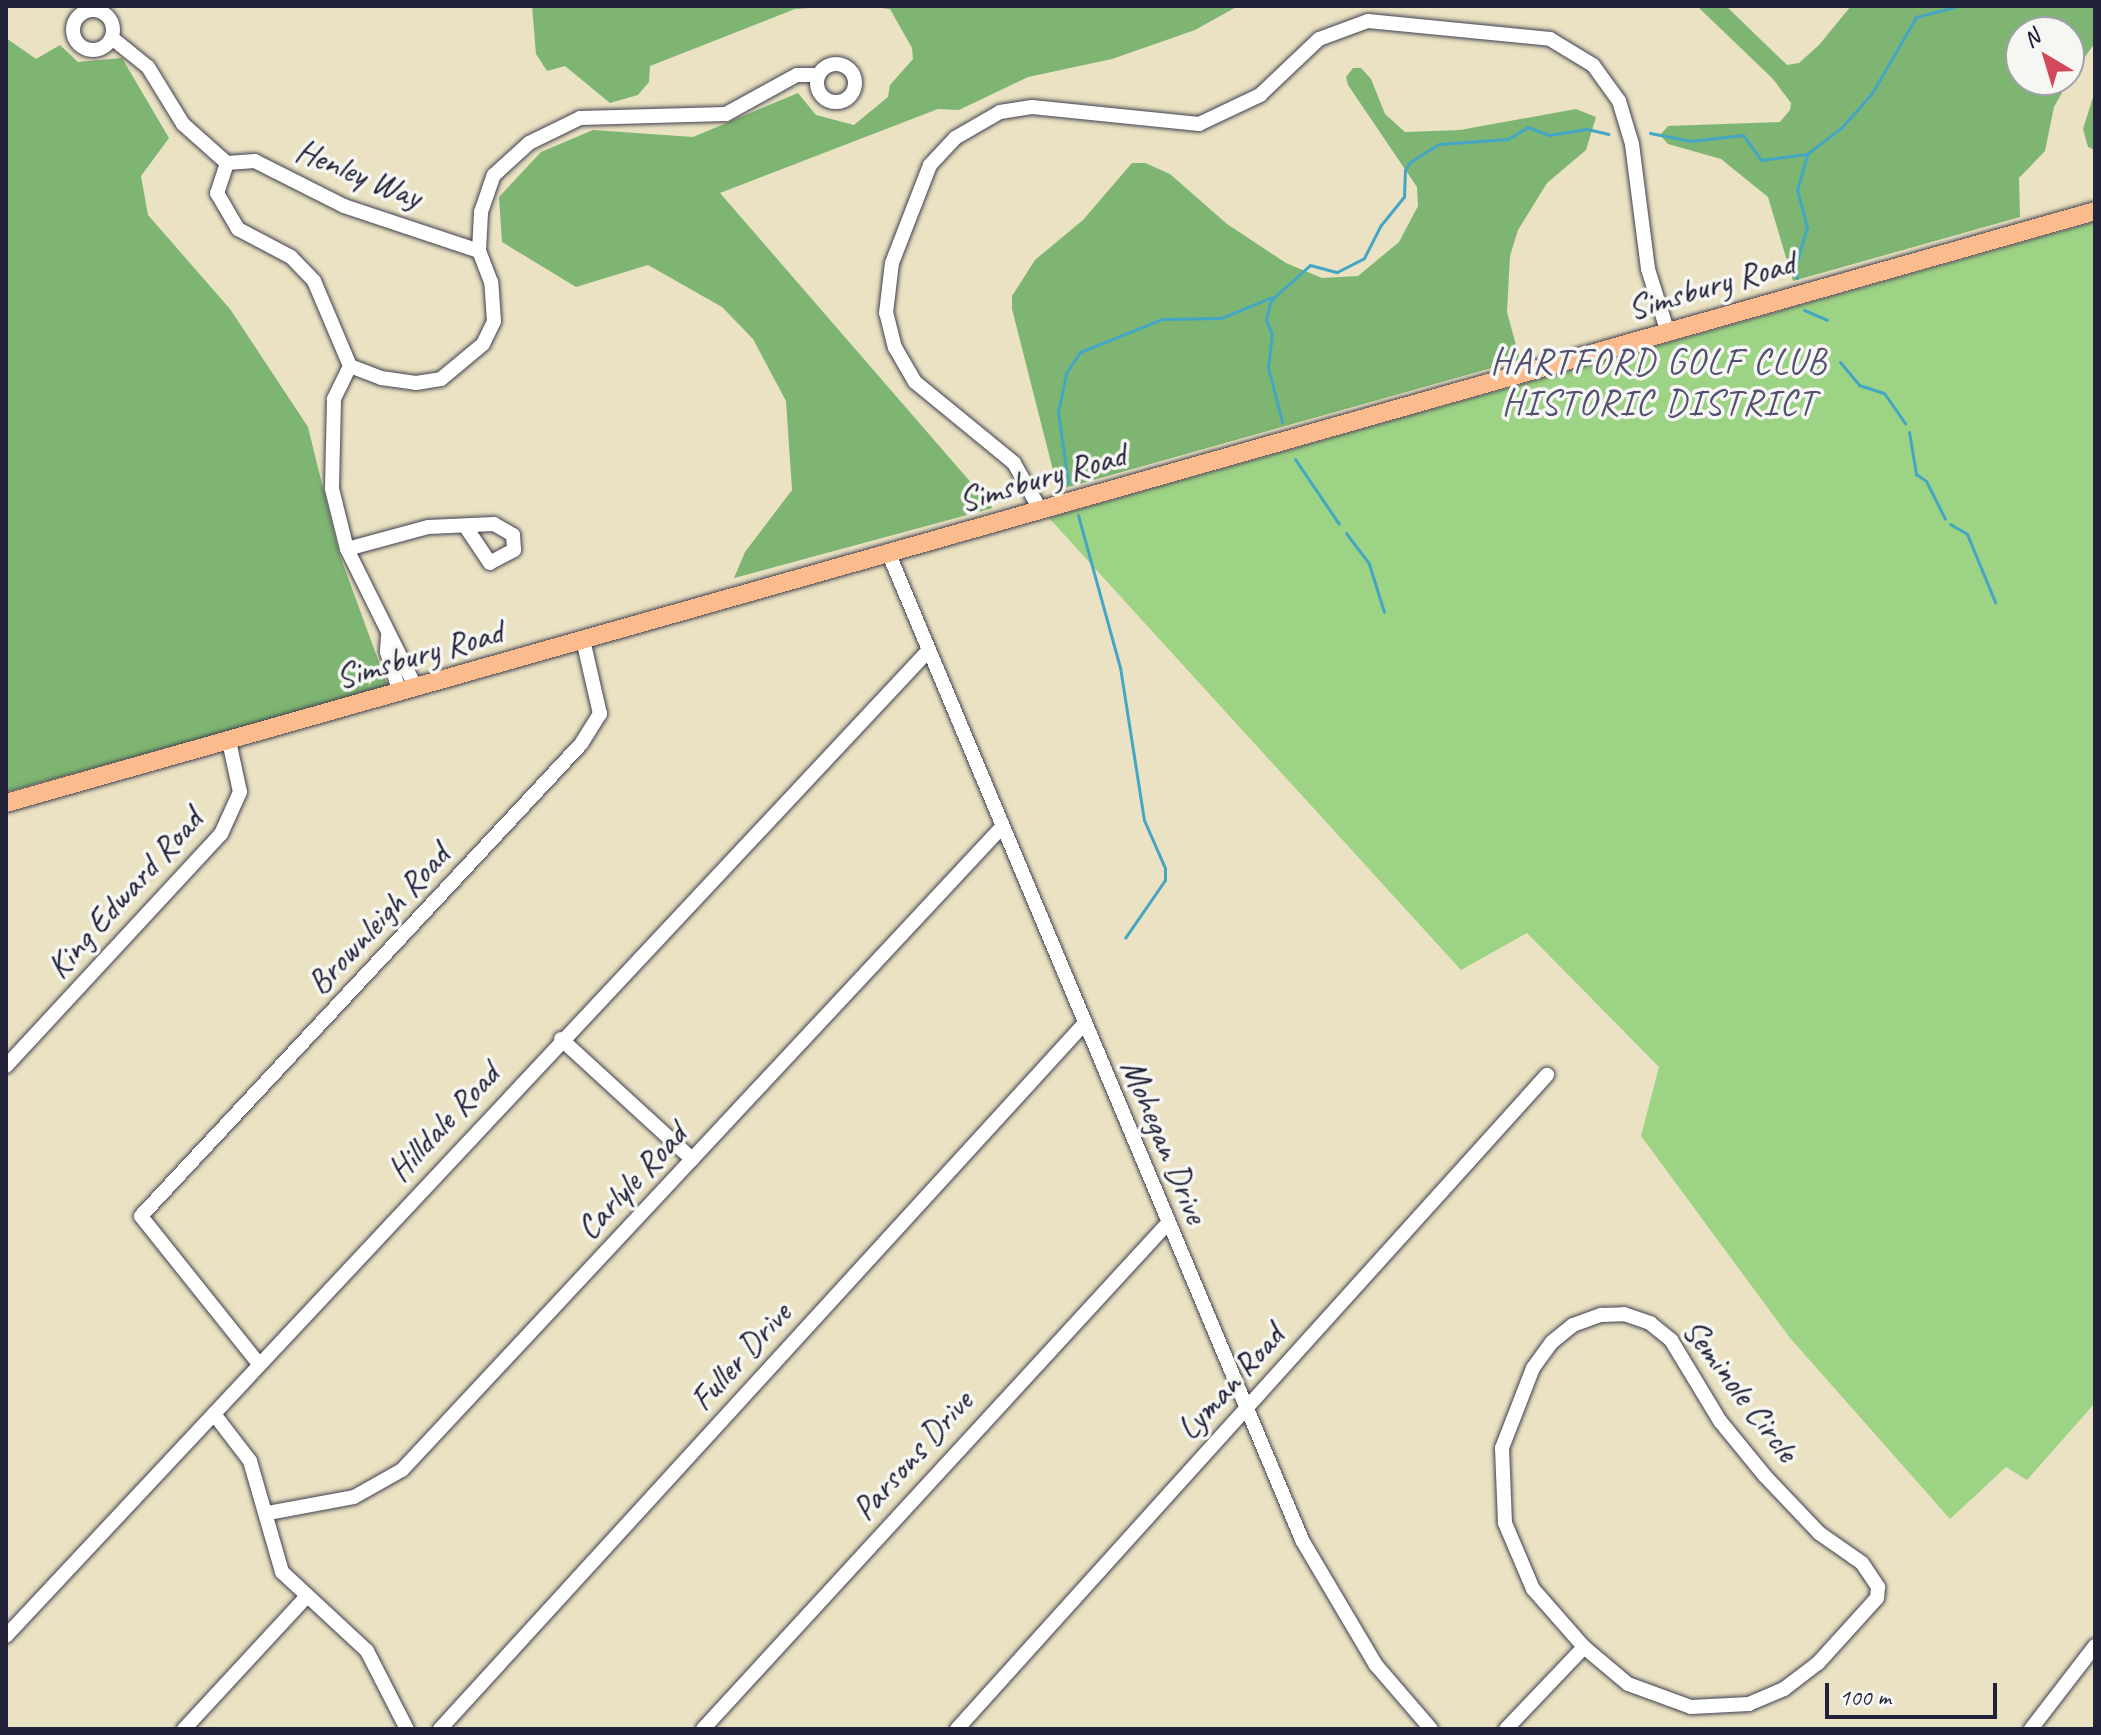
<!DOCTYPE html>
<style>
body{margin:0}
#map{position:relative;width:2101px;height:1735px;overflow:hidden;background:#eae2c2;font-family:Caveat,sans-serif}
div>[style]{position:absolute}
.green>*{inset:0;background:#9dd384}
.forest>*{inset:0;background:#7eb572}
.stream>*{height:3px;margin:-1.5px;padding:0 1.5px;transform-origin:1.5px;border-radius:1.5px;background:#45a6c4}
.roads{filter:drop-shadow(0 0 2px #403f4f) drop-shadow(0 0 2px #403f4f)}
.minor>*{height:14px;margin:-7px;padding:0 7px;transform-origin:7px;border-radius:7px;background:#fff}
.minor>.ring{margin:-7px;padding:0;box-sizing:content-box;background:none;border:14px solid #fff;border-radius:50%}
.major>*{height:18px;margin:-9px;padding:0 9px;transform-origin:9px;border-radius:9px;background:#fbbb8d}
span{translate:-50% -50%;white-space:nowrap;text-align:center;line-height:1.15;-webkit-text-stroke:7px #f6f6f2;paint-order:stroke}
.street-label{font-size:34px;color:#22223b}
.neighbourhood-label{font-size:36px;color:#524f71;letter-spacing:2px}
.frame{position:absolute;inset:0;border:8px solid #22223b;pointer-events:none}
.north{position:absolute;left:2005px;top:16px;width:80px;height:80px;box-sizing:border-box;background:#f6f6f2;border:2px solid #a1a1a9;border-radius:50%;rotate:322deg;font-size:22px;font-weight:700;line-height:32px;text-align:center;color:#22223b}
.north::after{content:'';display:block;margin:auto;width:28px;height:36px;background:#d1495b;clip-path:polygon(50% 0,100% 100%,50% 72%,0 100%)}
.scale{position:absolute;left:1825px;top:1683px;width:172px;height:36px;box-sizing:border-box;border:4px solid #22223b;border-top:0;padding-left:10px;font-size:24px;line-height:28px;white-space:nowrap;color:#22223b;-webkit-text-stroke:6px #f6f6f2;paint-order:stroke}
</style>
<div id="map">
<div class="green">
<div style="clip-path:polygon(2095px 222px,2095px 1403px,2027px 1480px,2006px 1467px,1950px 1519px,1790px 1338px,1641px 1136px,1659px 1067px,1527px 933px,1461px 970px,1049px 518px)"></div>
</div>
<div class="forest">
<div style="clip-path:polygon(532px 6px,837px 6px,795px 9px,650px 66px,649px 82px,638px 95px,610px 103px,565px 66px,547px 71px,536px 54px)"></div>
<div style="clip-path:polygon(865px 6px,1238px 6px,1195px 30px,1112px 59px,1028px 77px,959px 110px,938px 109px,720px 193px,993px 508px,734px 578px,745px 552px,792px 490px,786px 401px,753px 339px,722px 307px,648px 265px,576px 287px,502px 242px,499px 197px,541px 152px,593px 130px,693px 137px,798px 93px,816px 115px,854px 125px,888px 97px,890px 85px,913px 59px,912px 48px,890px 9px)"></div>
<div style="clip-path:polygon(1697px 6px,1726px 6px,1787px 65px,1799px 63px,1819px 45px,1851px 6px,2095px 6px,2095px 43px,2069px 79px,2069px 32px,2021px 32px,2021px 80px,2069px 80px,2054px 107px,2045px 151px,2019px 178px,2020px 217px,1793px 281px,1768px 197px,1721px 159px,1668px 144px,1660px 135px,1668px 126px,1780px 122px,1790px 110px,1791px 103px,1773px 79px)"></div>
<div style="clip-path:polygon(6px 38px,36px 59px,60px 45px,78px 62px,122px 58px,169px 138px,141px 176px,148px 215px,230px 309px,308px 427px,339px 553px,388px 687px,6px 792px)"></div>
<div style="clip-path:polygon(1353px 68px,1361px 68px,1371px 79px,1385px 114px,1405px 132px,1460px 130px,1576px 109px,1596px 117px,1586px 150px,1547px 183px,1518px 230px,1510px 256px,1507px 312px,1520px 360px,1058px 490px,1012px 309px,1012px 296px,1035px 260px,1083px 220px,1132px 163px,1145px 163px,1170px 174px,1227px 224px,1286px 263px,1322px 278px,1358px 276px,1399px 242px,1418px 206px,1417px 187px,1348px 85px,1346px 77px)"></div>
<div style="clip-path:polygon(2095px 91px,2095px 150px,2088px 147px,2083px 129px)"></div>
</div>
<div class="stream">
<div style="left:1650px;top:133px;width:42px;rotate:11deg"></div>
<div style="left:1691px;top:141px;width:52px;rotate:-6.6deg"></div>
<div style="left:1743px;top:135px;width:31px;rotate:54deg"></div>
<div style="left:1761px;top:160px;width:46px;rotate:-7.4deg"></div>
<div style="left:1807px;top:154px;width:44px;rotate:-37.6deg"></div>
<div style="left:1842px;top:127px;width:45px;rotate:-48.6deg"></div>
<div style="left:1872px;top:93px;width:88px;rotate:-59.9deg"></div>
<div style="left:1916px;top:17px;width:43px;rotate:-14.7deg"></div>
<div style="left:1797px;top:278px;width:11px;rotate:-100deg"></div>
<div style="left:1795px;top:267px;width:42px;rotate:-73.3deg"></div>
<div style="left:1807px;top:227px;width:38px;rotate:-105deg"></div>
<div style="left:1797px;top:190px;width:37px;rotate:-74deg"></div>
<div style="left:1804px;top:310px;width:25px;rotate:23deg"></div>
<div style="left:1840px;top:362px;width:30px;rotate:50deg"></div>
<div style="left:1859px;top:385px;width:26px;rotate:18deg"></div>
<div style="left:1884px;top:393px;width:37px;rotate:55deg"></div>
<div style="left:1282px;top:422px;width:57px;rotate:-104.3deg"></div>
<div style="left:1268px;top:367px;width:32px;rotate:-83deg"></div>
<div style="left:1272px;top:335px;width:17px;rotate:-111deg"></div>
<div style="left:1266px;top:319px;width:20px;rotate:-75deg"></div>
<div style="left:1271px;top:300px;width:52px;rotate:-41.9deg"></div>
<div style="left:1310px;top:265px;width:28px;rotate:15deg"></div>
<div style="left:1337px;top:272px;width:30px;rotate:-27deg"></div>
<div style="left:1364px;top:258px;width:37px;rotate:-63deg"></div>
<div style="left:1381px;top:225px;width:36px;rotate:-51deg"></div>
<div style="left:1404px;top:197px;width:27px;rotate:-88deg"></div>
<div style="left:1405px;top:170px;width:9px;rotate:-58deg"></div>
<div style="left:1410px;top:162px;width:34px;rotate:-32deg"></div>
<div style="left:1439px;top:144px;width:69px;rotate:-4.1deg"></div>
<div style="left:1508px;top:139px;width:23px;rotate:-31deg"></div>
<div style="left:1528px;top:127px;width:22px;rotate:21deg"></div>
<div style="left:1549px;top:135px;width:38px;rotate:-9deg"></div>
<div style="left:1587px;top:129px;width:22px;rotate:13deg"></div>
<div style="left:1909px;top:432px;width:43px;rotate:80.5deg"></div>
<div style="left:1916px;top:474px;width:12px;rotate:35deg"></div>
<div style="left:1926px;top:481px;width:42px;rotate:63.4deg"></div>
<div style="left:1295px;top:459px;width:78px;rotate:55.9deg"></div>
<div style="left:1068px;top:483px;width:72px;rotate:-98deg"></div>
<div style="left:1058px;top:412px;width:40px;rotate:-78deg"></div>
<div style="left:1066px;top:373px;width:25px;rotate:-56deg"></div>
<div style="left:1080px;top:352px;width:88px;rotate:-21.9deg"></div>
<div style="left:1162px;top:319px;width:59px;rotate:-1deg"></div>
<div style="left:1221px;top:318px;width:55px;rotate:-22.4deg"></div>
<div style="left:1078px;top:515px;width:158px;rotate:74.6deg"></div>
<div style="left:1120px;top:667px;width:155px;rotate:81.1deg"></div>
<div style="left:1144px;top:820px;width:52px;rotate:66.4deg"></div>
<div style="left:1165px;top:868px;width:12px;rotate:90deg"></div>
<div style="left:1165px;top:880px;width:70px;rotate:124.6deg"></div>
<div style="left:1950px;top:524px;width:20px;rotate:30deg"></div>
<div style="left:1967px;top:534px;width:74px;rotate:67.6deg"></div>
<div style="left:1346px;top:533px;width:39px;rotate:53deg"></div>
<div style="left:1369px;top:564px;width:50px;rotate:72.6deg"></div>
</div>
<div class="roads">
<div class="minor">
<div class="ring" style="left:73px;top:10px;width:26px;height:26px"></div>
<div style="left:112px;top:38px;width:46px;rotate:38.9deg"></div>
<div style="left:148px;top:67px;width:67px;rotate:58.4deg"></div>
<div style="left:183px;top:124px;width:59px;rotate:41.6deg"></div>
<div class="ring" style="left:817px;top:64px;width:24px;height:24px"></div>
<div style="left:479px;top:251px;width:142px;rotate:-161.6deg"></div>
<div style="left:344px;top:206px;width:100px;rotate:-153.2deg"></div>
<div style="left:255px;top:161px;width:28px;rotate:176deg"></div>
<div style="left:227px;top:163px;width:32px;rotate:108deg"></div>
<div style="left:217px;top:193px;width:42px;rotate:59.7deg"></div>
<div style="left:238px;top:229px;width:60px;rotate:27.8deg"></div>
<div style="left:291px;top:257px;width:33px;rotate:46deg"></div>
<div style="left:314px;top:281px;width:92px;rotate:67deg"></div>
<div style="left:350px;top:366px;width:33px;rotate:21deg"></div>
<div style="left:381px;top:378px;width:35px;rotate:8deg"></div>
<div style="left:416px;top:383px;width:25px;rotate:-9deg"></div>
<div style="left:441px;top:379px;width:55px;rotate:-39.8deg"></div>
<div style="left:483px;top:344px;width:25px;rotate:-64deg"></div>
<div style="left:494px;top:321px;width:39px;rotate:-94deg"></div>
<div style="left:491px;top:282px;width:33px;rotate:-111deg"></div>
<div style="left:479px;top:251px;width:39px;rotate:-87deg"></div>
<div style="left:481px;top:212px;width:39px;rotate:-71deg"></div>
<div style="left:494px;top:175px;width:47px;rotate:-42.4deg"></div>
<div style="left:529px;top:143px;width:57px;rotate:-26.1deg"></div>
<div style="left:580px;top:118px;width:146px;rotate:-1.6deg"></div>
<div style="left:726px;top:114px;width:81px;rotate:-28.8deg"></div>
<div style="left:797px;top:75px;width:21px"></div>
<div style="left:350px;top:366px;width:37px;rotate:116deg"></div>
<div style="left:334px;top:399px;width:90px;rotate:91.3deg"></div>
<div style="left:332px;top:489px;width:62px;rotate:76deg"></div>
<div style="left:347px;top:549px;width:155px;rotate:63.6deg"></div>
<div style="left:1041px;top:511px;width:55px;rotate:-119.4deg"></div>
<div style="left:1014px;top:463px;width:128px;rotate:-140.7deg"></div>
<div style="left:915px;top:382px;width:39px;rotate:-120deg"></div>
<div style="left:895px;top:348px;width:36px;rotate:-104deg"></div>
<div style="left:886px;top:313px;width:50px;rotate:-83.2deg"></div>
<div style="left:892px;top:263px;width:105px;rotate:-68.8deg"></div>
<div style="left:930px;top:165px;width:37px;rotate:-47deg"></div>
<div style="left:955px;top:138px;width:52px;rotate:-30deg"></div>
<div style="left:1000px;top:112px;width:32px;rotate:-9deg"></div>
<div style="left:1032px;top:107px;width:168px;rotate:5.8deg"></div>
<div style="left:1199px;top:124px;width:68px;rotate:-25.4deg"></div>
<div style="left:1260px;top:95px;width:81px;rotate:-43.5deg"></div>
<div style="left:1319px;top:39px;width:52px;rotate:-20.2deg"></div>
<div style="left:1368px;top:21px;width:183px;rotate:5.6deg"></div>
<div style="left:1550px;top:39px;width:50px;rotate:31.2deg"></div>
<div style="left:1593px;top:65px;width:44px;rotate:54.2deg"></div>
<div style="left:1619px;top:101px;width:45px;rotate:73.2deg"></div>
<div style="left:1632px;top:144px;width:126px;rotate:82.7deg"></div>
<div style="left:1648px;top:269px;width:64px;rotate:72.7deg"></div>
<div style="left:347px;top:549px;width:84px;rotate:-15.2deg"></div>
<div style="left:428px;top:527px;width:66px;rotate:-2.6deg"></div>
<div style="left:494px;top:524px;width:22px;rotate:30deg"></div>
<div style="left:513px;top:535px;width:15px;rotate:86deg"></div>
<div style="left:514px;top:550px;width:27px;rotate:152deg"></div>
<div style="left:490px;top:563px;width:45px;rotate:-124deg"></div>
<div style="left:888px;top:552px;width:1071px;rotate:67.26deg"></div>
<div style="left:1302px;top:1540px;width:145px;rotate:59.4deg"></div>
<div style="left:1376px;top:1665px;width:84px;rotate:49.3deg"></div>
<div style="left:388px;top:636px;width:16px;rotate:94deg"></div>
<div style="left:387px;top:652px;width:43px;rotate:72.4deg"></div>
<div style="left:561px;top:1039px;width:178px;rotate:42.5deg"></div>
<div style="left:6px;top:1066px;width:316px;rotate:-47.2deg"></div>
<div style="left:221px;top:834px;width:46px;rotate:-65.7deg"></div>
<div style="left:240px;top:792px;width:52px;rotate:-102.2deg"></div>
<div style="left:1624px;top:1314px;width:28px;rotate:19deg"></div>
<div style="left:1650px;top:1323px;width:27px;rotate:39deg"></div>
<div style="left:1671px;top:1340px;width:95px;rotate:58.8deg"></div>
<div style="left:1720px;top:1421px;width:71px;rotate:50.7deg"></div>
<div style="left:1765px;top:1476px;width:79px;rotate:46.5deg"></div>
<div style="left:1819px;top:1533px;width:52px;rotate:34.9deg"></div>
<div style="left:1862px;top:1563px;width:29px;rotate:56deg"></div>
<div style="left:1878px;top:1587px;width:11px;rotate:95deg"></div>
<div style="left:1877px;top:1598px;width:88px;rotate:132.2deg"></div>
<div style="left:1818px;top:1663px;width:43px;rotate:142.6deg"></div>
<div style="left:1784px;top:1689px;width:38px;rotate:157deg"></div>
<div style="left:1749px;top:1704px;width:58px;rotate:177deg"></div>
<div style="left:1691px;top:1707px;width:67px;rotate:-159.9deg"></div>
<div style="left:1628px;top:1684px;width:57px;rotate:-139.9deg"></div>
<div style="left:1584px;top:1647px;width:77px;rotate:-131.3deg"></div>
<div style="left:1533px;top:1589px;width:72px;rotate:-113deg"></div>
<div style="left:1505px;top:1523px;width:75px;rotate:-92.3deg"></div>
<div style="left:1502px;top:1448px;width:86px;rotate:-68.8deg"></div>
<div style="left:1533px;top:1368px;width:32px;rotate:-54deg"></div>
<div style="left:1552px;top:1342px;width:27px;rotate:-39deg"></div>
<div style="left:1573px;top:1325px;width:30px;rotate:-20deg"></div>
<div style="left:1601px;top:1315px;width:23px;rotate:-2deg"></div>
<div style="left:259px;top:1364px;width:189px;rotate:-128.6deg"></div>
<div style="left:141px;top:1216px;width:645px;rotate:-47.01deg"></div>
<div style="left:581px;top:744px;width:36px;rotate:-58deg"></div>
<div style="left:600px;top:714px;width:76px;rotate:-102.9deg"></div>
<div style="left:214px;top:1414px;width:59px;rotate:52.5deg"></div>
<div style="left:250px;top:1461px;width:116px;rotate:73.9deg"></div>
<div style="left:282px;top:1572px;width:116px;rotate:42.9deg"></div>
<div style="left:367px;top:1651px;width:88px;rotate:62.9deg"></div>
<div style="left:268px;top:1513px;width:87px;rotate:-10.5deg"></div>
<div style="left:354px;top:1497px;width:55px;rotate:-29.4deg"></div>
<div style="left:402px;top:1470px;width:878px;rotate:-46.98deg"></div>
<div style="left:6px;top:1636px;width:1348px;rotate:-46.89deg"></div>
<div style="left:184px;top:1729px;width:181px;rotate:-47.2deg"></div>
<div style="left:440px;top:1729px;width:955px;rotate:-47.59deg"></div>
<div style="left:703px;top:1729px;width:686px;rotate:-47.42deg"></div>
<div style="left:957px;top:1729px;width:881px;rotate:-47.95deg"></div>
<div style="left:1506px;top:1729px;width:113px;rotate:-46.4deg"></div>
<div style="left:2031px;top:1729px;width:105px;rotate:-52.4deg"></div>
</div>
<div class="major">
<div style="left:6px;top:803px;width:2171px;rotate:-15.82deg"></div>
</div>
</div>
<div class="street-label">
<span style="left:359px;top:173px;rotate:22deg">Henley Way</span>
<span style="left:1711px;top:285px;rotate:-16deg">Simsbury Road</span>
<span style="left:1042px;top:477px;rotate:-16deg">Simsbury Road</span>
<span style="left:419px;top:654px;rotate:-16deg">Simsbury Road</span>
<span style="left:124px;top:893px;rotate:-48deg">King Edward Road</span>
<span style="left:378px;top:919px;rotate:-47deg">Brownleigh Road</span>
<span style="left:443px;top:1122px;rotate:-47deg">Hilldale Road</span>
<span style="left:1165px;top:1141px;rotate:67deg">Mohegan Drive</span>
<span style="left:631px;top:1181px;rotate:-47deg">Carlyle Road</span>
<span style="left:740px;top:1356px;rotate:-48deg">Fuller Drive</span>
<span style="left:1230px;top:1382px;rotate:-48deg">Lyman Road</span>
<span style="left:1741px;top:1390px;rotate:53deg">Seminole Circle</span>
<span style="left:912px;top:1455px;rotate:-48deg">Parsons Drive</span>
</div>
<div class="neighbourhood-label">
<span style="left:1659px;top:382px">HARTFORD GOLF CLUB<br>HISTORIC DISTRICT</span>
</div>
<div class="frame"></div>
<div class="north">N</div>
<div class="scale">100 m</div>
</div>
